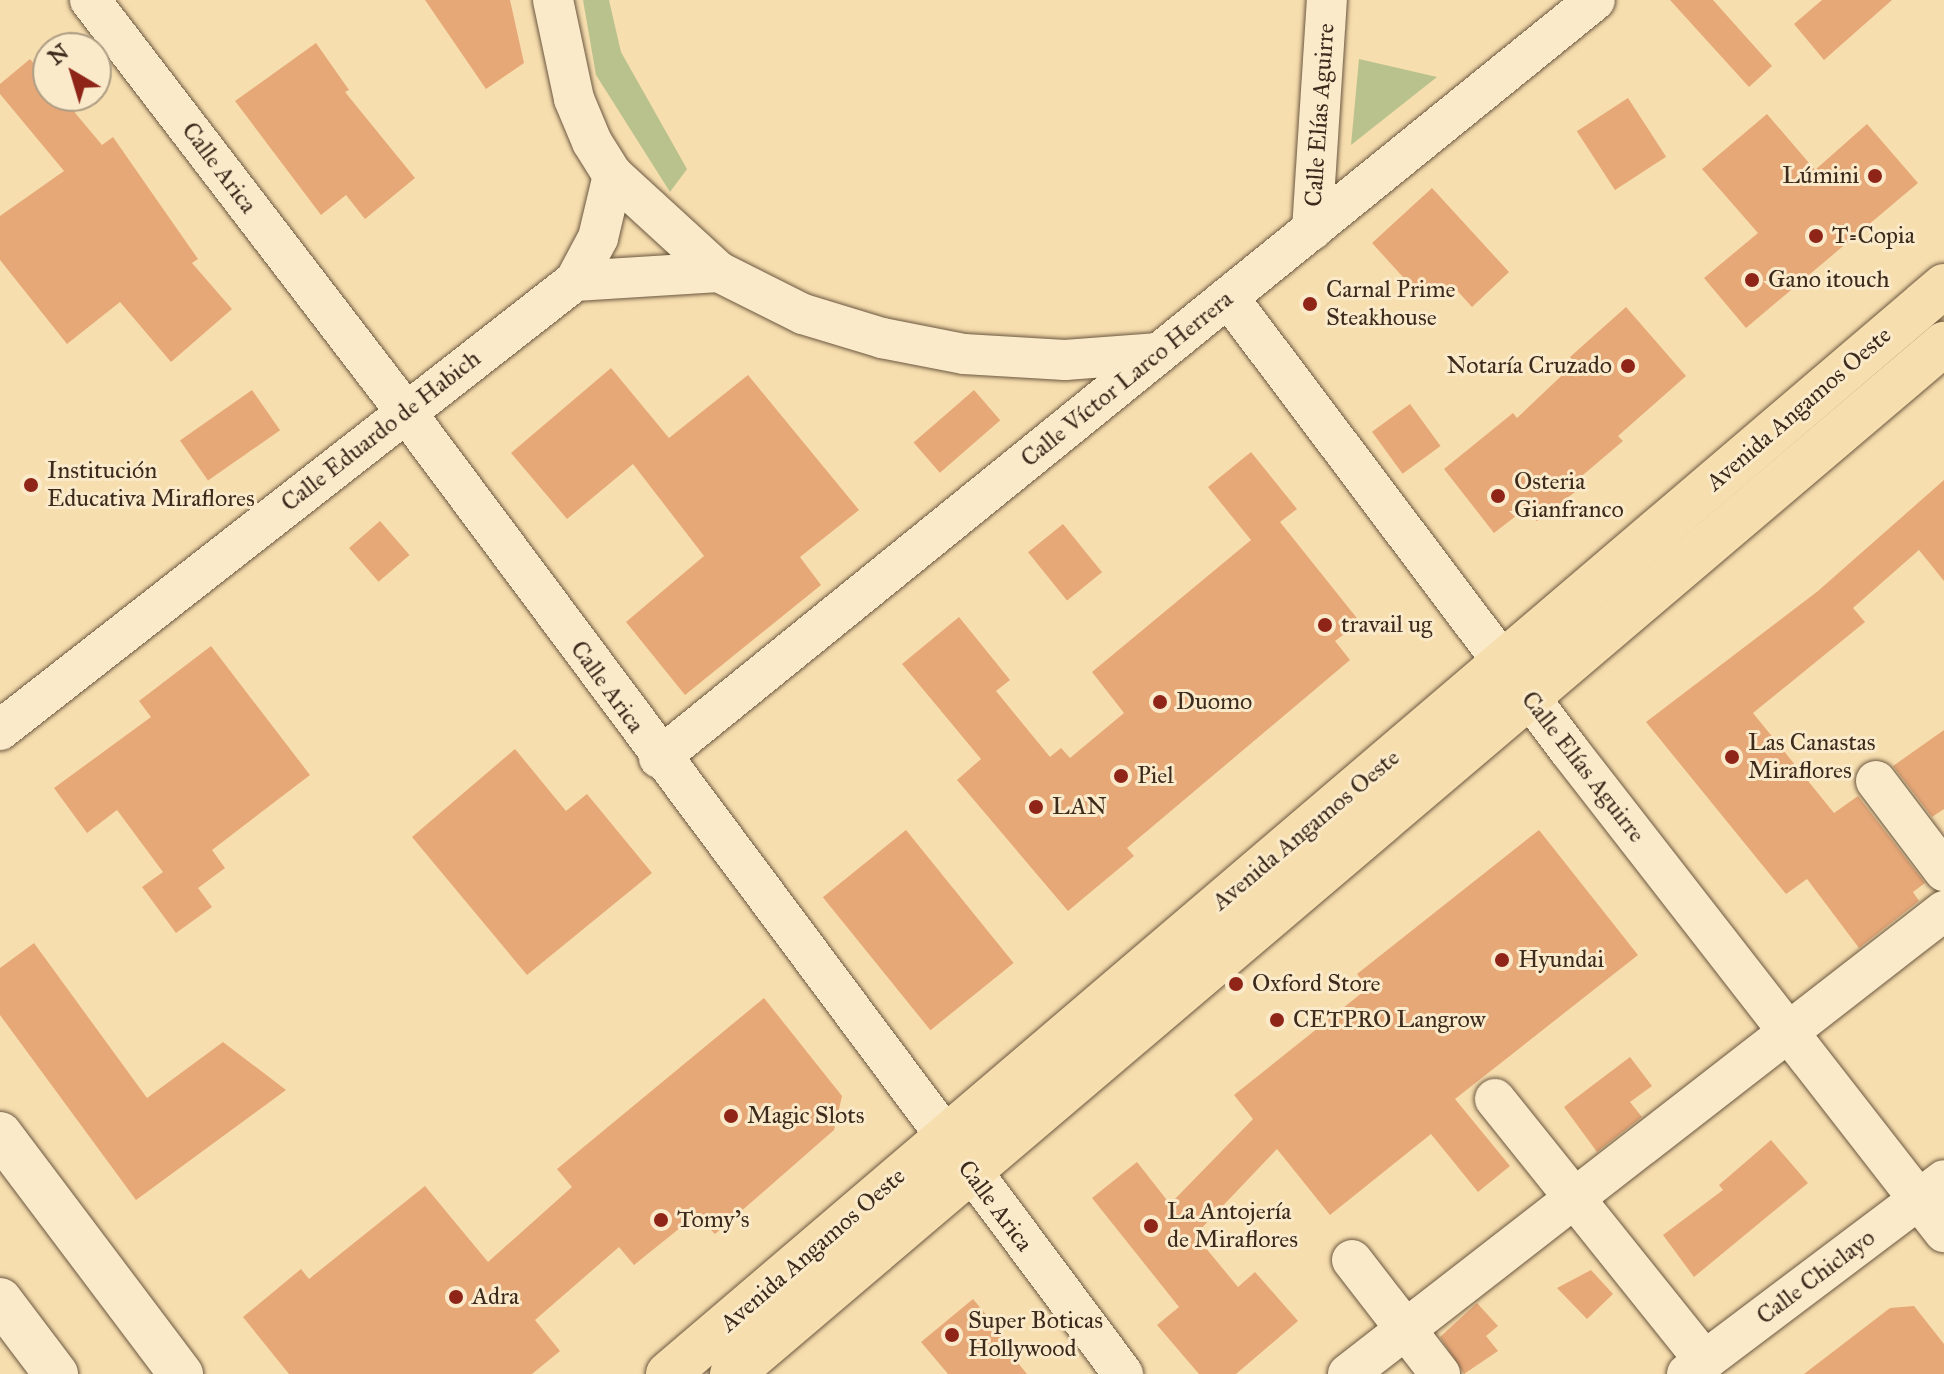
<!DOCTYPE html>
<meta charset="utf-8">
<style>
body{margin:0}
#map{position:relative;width:1944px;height:1374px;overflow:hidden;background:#f7deae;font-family:"IM FELL Great Primer",serif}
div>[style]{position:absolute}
.green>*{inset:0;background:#b9c28d}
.building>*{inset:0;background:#e7a878;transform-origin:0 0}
.roads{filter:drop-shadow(0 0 2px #6b5740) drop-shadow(0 0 2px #6b5740)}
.street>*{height:40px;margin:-20px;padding:0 20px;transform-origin:20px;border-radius:20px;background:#faeaca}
.secondary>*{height:44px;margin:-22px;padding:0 22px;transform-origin:22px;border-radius:22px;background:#faeaca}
.primary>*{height:44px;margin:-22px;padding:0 22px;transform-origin:22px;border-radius:22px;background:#f7deae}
.dots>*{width:22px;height:22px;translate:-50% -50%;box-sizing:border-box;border:4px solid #faeaca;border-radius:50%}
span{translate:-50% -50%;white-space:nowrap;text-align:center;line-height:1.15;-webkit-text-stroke:6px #faeaca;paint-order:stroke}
.street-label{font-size:24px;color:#3c2a1c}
.poi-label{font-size:24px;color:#3c2a1c}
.right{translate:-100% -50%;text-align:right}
.left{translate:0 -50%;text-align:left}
.north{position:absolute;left:32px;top:32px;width:80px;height:80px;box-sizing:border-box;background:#faeaca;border:2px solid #ae9d84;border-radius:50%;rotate:322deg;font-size:22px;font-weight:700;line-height:32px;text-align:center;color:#3c2a1c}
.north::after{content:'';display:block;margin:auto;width:28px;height:36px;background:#8f2418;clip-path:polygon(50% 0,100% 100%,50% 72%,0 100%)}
</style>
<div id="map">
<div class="green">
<div style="clip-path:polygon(583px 0,609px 0,621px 52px,687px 169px,670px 192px,596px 75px)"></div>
<div style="clip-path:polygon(1359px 59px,1437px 77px,1351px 145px)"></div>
</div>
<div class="building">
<div style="clip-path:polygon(425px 0,510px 0,524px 63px,486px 89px)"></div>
<div style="clip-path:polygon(1670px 0,1713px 0,1772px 66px,1749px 87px)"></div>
<div style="clip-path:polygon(1822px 0,1892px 0,1824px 60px,1794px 24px)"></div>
<div style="clip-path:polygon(316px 43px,349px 90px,345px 92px,415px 178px,365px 219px,346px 195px,321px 215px,235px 101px)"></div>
<div style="clip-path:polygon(30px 59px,48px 80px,48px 96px,61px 96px,102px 145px,113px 137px,198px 259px,192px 263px,232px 309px,171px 362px,120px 302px,67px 344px,0 260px,0 216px,64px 171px,0 94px,0 84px)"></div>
<div style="left:1628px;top:98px;width:70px;height:61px;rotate:57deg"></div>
<div style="clip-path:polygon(1767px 114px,1815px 170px,1867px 124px,1918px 183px,1746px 328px,1704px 278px,1758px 233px,1702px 169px)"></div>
<div style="clip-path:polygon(1432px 188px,1509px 272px,1472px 307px,1453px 286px,1422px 298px,1372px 243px)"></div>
<div style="clip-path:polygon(1626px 307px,1686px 376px,1618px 436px,1623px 441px,1570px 486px,1575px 492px,1537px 521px,1521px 512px,1494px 533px,1444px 469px,1513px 413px,1517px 418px,1575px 363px,1570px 357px)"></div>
<div style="clip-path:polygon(611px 368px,669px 438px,748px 375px,859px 510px,800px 557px,821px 585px,685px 695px,626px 622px,704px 556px,633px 464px,567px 519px,511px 453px)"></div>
<div style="left:252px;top:390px;width:49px;height:88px;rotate:55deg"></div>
<div style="left:974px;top:390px;width:40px;height:80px;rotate:49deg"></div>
<div style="left:1410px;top:404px;width:52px;height:47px;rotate:54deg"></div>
<div style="clip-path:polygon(1251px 452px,1297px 509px,1280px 522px,1360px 622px,1335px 641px,1350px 660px,1127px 848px,1134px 856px,1068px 911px,957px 780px,981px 759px,902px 664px,959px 617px,1010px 680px,996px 691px,1050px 757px,1061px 748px,1070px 758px,1124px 713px,1092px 672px,1251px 540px,1208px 487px)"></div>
<div style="clip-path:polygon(1944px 480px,1944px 581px,1919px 550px,1853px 608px,1865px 622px,1753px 713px,1834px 813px,1858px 796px,1925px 883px,1913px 892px,1919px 901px,1859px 948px,1807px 879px,1786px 894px,1646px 722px,1818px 591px)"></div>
<div style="left:380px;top:521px;width:45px;height:41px;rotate:49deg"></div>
<div style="left:1063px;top:524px;width:62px;height:45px;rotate:51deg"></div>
<div style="clip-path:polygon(211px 646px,310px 775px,212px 850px,225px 868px,198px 888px,212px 907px,176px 933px,142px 887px,163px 872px,117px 810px,87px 833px,54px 788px,151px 717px,139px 701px)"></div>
<div style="clip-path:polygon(1944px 730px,1944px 809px,1932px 817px,1893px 766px)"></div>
<div style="clip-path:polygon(515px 749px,566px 811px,587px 794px,652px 873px,527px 975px,412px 837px)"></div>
<div style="left:906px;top:830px;width:171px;height:107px;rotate:51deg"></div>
<div style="clip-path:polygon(1539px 830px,1638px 955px,1455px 1099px,1510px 1166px,1478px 1192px,1431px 1134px,1330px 1215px,1277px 1149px,1195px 1235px,1238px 1287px,1255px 1272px,1298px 1321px,1236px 1374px,1199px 1374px,1157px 1325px,1179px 1307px,1092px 1198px,1137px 1162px,1170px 1204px,1253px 1119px,1234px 1095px,1368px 988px,1357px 974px)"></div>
<div style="clip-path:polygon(34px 943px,147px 1098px,223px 1042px,286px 1090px,136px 1200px,0 1015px,0 968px)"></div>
<div style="clip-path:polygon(764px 998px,842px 1096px,834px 1130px,715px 1234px,696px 1215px,634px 1265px,619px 1247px,535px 1320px,560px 1351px,532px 1374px,289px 1374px,243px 1317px,301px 1269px,309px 1279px,425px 1186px,488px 1262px,572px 1187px,557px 1169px)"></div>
<div style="clip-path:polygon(1630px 1057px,1652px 1086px,1630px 1102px,1642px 1117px,1597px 1152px,1564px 1107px)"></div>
<div style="clip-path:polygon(1771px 1140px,1808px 1183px,1694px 1277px,1663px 1235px,1723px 1190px,1719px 1185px)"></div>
<div style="clip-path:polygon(1591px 1270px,1613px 1294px,1587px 1319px,1557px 1288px)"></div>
<div style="clip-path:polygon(973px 1299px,1014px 1348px,1009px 1352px,1027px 1374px,948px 1374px,921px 1342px)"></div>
<div style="clip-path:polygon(1477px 1303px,1498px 1326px,1486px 1336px,1498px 1351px,1464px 1374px,1440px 1337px)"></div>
<div style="clip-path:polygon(1914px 1306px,1944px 1344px,1944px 1374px,1804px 1374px,1890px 1308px)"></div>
</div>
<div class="roads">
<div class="street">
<div style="left:90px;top:0;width:518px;rotate:52.53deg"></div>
<div style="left:405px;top:411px;width:1201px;rotate:53.29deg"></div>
<div style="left:553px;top:0;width:101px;rotate:78deg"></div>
<div style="left:574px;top:99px;width:47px;rotate:67.3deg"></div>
<div style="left:592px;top:142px;width:39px;rotate:58deg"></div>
<div style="left:613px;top:175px;width:144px;rotate:42.5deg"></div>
<div style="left:719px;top:272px;width:94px;rotate:26.6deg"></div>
<div style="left:803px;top:314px;width:83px;rotate:16.9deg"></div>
<div style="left:882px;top:338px;width:84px;rotate:11deg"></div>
<div style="left:964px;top:354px;width:101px;rotate:3.4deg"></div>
<div style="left:1065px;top:360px;width:94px;rotate:-4.3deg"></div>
<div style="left:1312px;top:230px;width:230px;rotate:-86.3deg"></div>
<div style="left:575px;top:281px;width:144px;rotate:-3.6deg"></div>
<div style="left:1228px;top:297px;width:567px;rotate:53.03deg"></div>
<div style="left:1569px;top:750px;width:611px;rotate:52.12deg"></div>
<div style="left:0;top:730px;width:730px;rotate:-37.99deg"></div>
<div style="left:575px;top:281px;width:49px;rotate:-61.9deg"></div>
<div style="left:598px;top:238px;width:65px;rotate:-76.6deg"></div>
<div style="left:659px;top:758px;width:1204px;rotate:-39deg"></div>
<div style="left:1876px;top:781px;width:113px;rotate:52.9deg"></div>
<div style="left:1495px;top:1099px;width:336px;rotate:51.3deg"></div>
<div style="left:1352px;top:1260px;width:144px;rotate:52.3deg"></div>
<div style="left:1348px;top:1374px;width:755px;rotate:-37.84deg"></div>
<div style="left:1687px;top:1374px;width:322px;rotate:-37deg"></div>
</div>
<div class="secondary">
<div style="left:0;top:1134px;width:301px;rotate:53deg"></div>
<div style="left:0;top:1300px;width:93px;rotate:52.9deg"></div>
</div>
<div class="primary">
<div style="left:668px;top:1374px;width:1677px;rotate:-40.45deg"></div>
<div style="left:732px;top:1374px;width:1591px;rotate:-40.36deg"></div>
</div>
</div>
<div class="dots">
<div style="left:1875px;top:176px;background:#8f2418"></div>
<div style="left:1816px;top:236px;background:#8f2418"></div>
<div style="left:1752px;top:280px;background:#8f2418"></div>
<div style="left:1310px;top:304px;background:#8f2418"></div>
<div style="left:1628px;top:366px;background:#8f2418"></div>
<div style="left:31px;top:485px;background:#8f2418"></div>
<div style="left:1498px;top:496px;background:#8f2418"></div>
<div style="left:1325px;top:625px;background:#8f2418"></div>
<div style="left:1160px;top:702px;background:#8f2418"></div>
<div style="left:1732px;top:757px;background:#8f2418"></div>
<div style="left:1121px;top:776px;background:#8f2418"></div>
<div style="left:1036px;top:807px;background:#8f2418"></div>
<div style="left:1502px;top:960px;background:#8f2418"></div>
<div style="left:1236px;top:984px;background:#8f2418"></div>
<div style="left:1277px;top:1020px;background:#8f2418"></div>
<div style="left:731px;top:1116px;background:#8f2418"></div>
<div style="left:661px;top:1220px;background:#8f2418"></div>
<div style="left:1151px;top:1226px;background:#8f2418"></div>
<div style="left:456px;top:1297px;background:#8f2418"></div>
<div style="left:952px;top:1335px;background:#8f2418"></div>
</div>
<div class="street-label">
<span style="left:1320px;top:115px;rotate:-86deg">Calle Elías Aguirre</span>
<span style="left:219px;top:168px;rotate:53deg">Calle Arica</span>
<span style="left:1127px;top:379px;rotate:-39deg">Calle Víctor Larco Herrera</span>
<span style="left:1799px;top:409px;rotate:-41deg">Avenida Angamos Oeste</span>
<span style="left:381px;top:431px;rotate:-38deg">Calle Eduardo de Habich</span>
<span style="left:607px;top:687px;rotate:54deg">Calle Arica</span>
<span style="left:1583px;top:767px;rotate:52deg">Calle Elías Aguirre</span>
<span style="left:1306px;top:830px;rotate:-40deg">Avenida Angamos Oeste</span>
<span style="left:995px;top:1206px;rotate:53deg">Calle Arica</span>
<span style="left:813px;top:1250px;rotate:-41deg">Avenida Angamos Oeste</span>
<span style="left:1816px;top:1277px;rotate:-37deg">Calle Chiclayo</span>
</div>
<div class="poi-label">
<span class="right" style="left:1859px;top:176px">Lúmini</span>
<span class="left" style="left:1832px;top:236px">T=Copia</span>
<span class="left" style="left:1768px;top:280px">Gano itouch</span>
<span class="left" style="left:1326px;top:304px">Carnal Prime<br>Steakhouse</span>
<span class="right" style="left:1612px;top:366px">Notaría Cruzado</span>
<span class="left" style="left:47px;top:485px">Institución<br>Educativa Miraflores</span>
<span class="left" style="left:1514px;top:496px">Osteria<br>Gianfranco</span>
<span class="left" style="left:1341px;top:625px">travail ug</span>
<span class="left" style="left:1176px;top:702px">Duomo</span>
<span class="left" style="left:1748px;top:757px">Las Canastas<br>Miraflores</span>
<span class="left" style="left:1137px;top:776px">Piel</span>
<span class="left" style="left:1052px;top:807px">LAN</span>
<span class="left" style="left:1518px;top:960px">Hyundai</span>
<span class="left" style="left:1252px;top:984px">Oxford Store</span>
<span class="left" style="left:1293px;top:1020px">CETPRO Langrow</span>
<span class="left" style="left:747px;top:1116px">Magic Slots</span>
<span class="left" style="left:1167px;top:1226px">La Antojería<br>de Miraflores</span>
<span class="left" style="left:677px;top:1220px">Tomy's</span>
<span class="left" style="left:472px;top:1297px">Adra</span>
<span class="left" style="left:968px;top:1335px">Super Boticas<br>Hollywood</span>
</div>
<div class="north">N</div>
</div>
